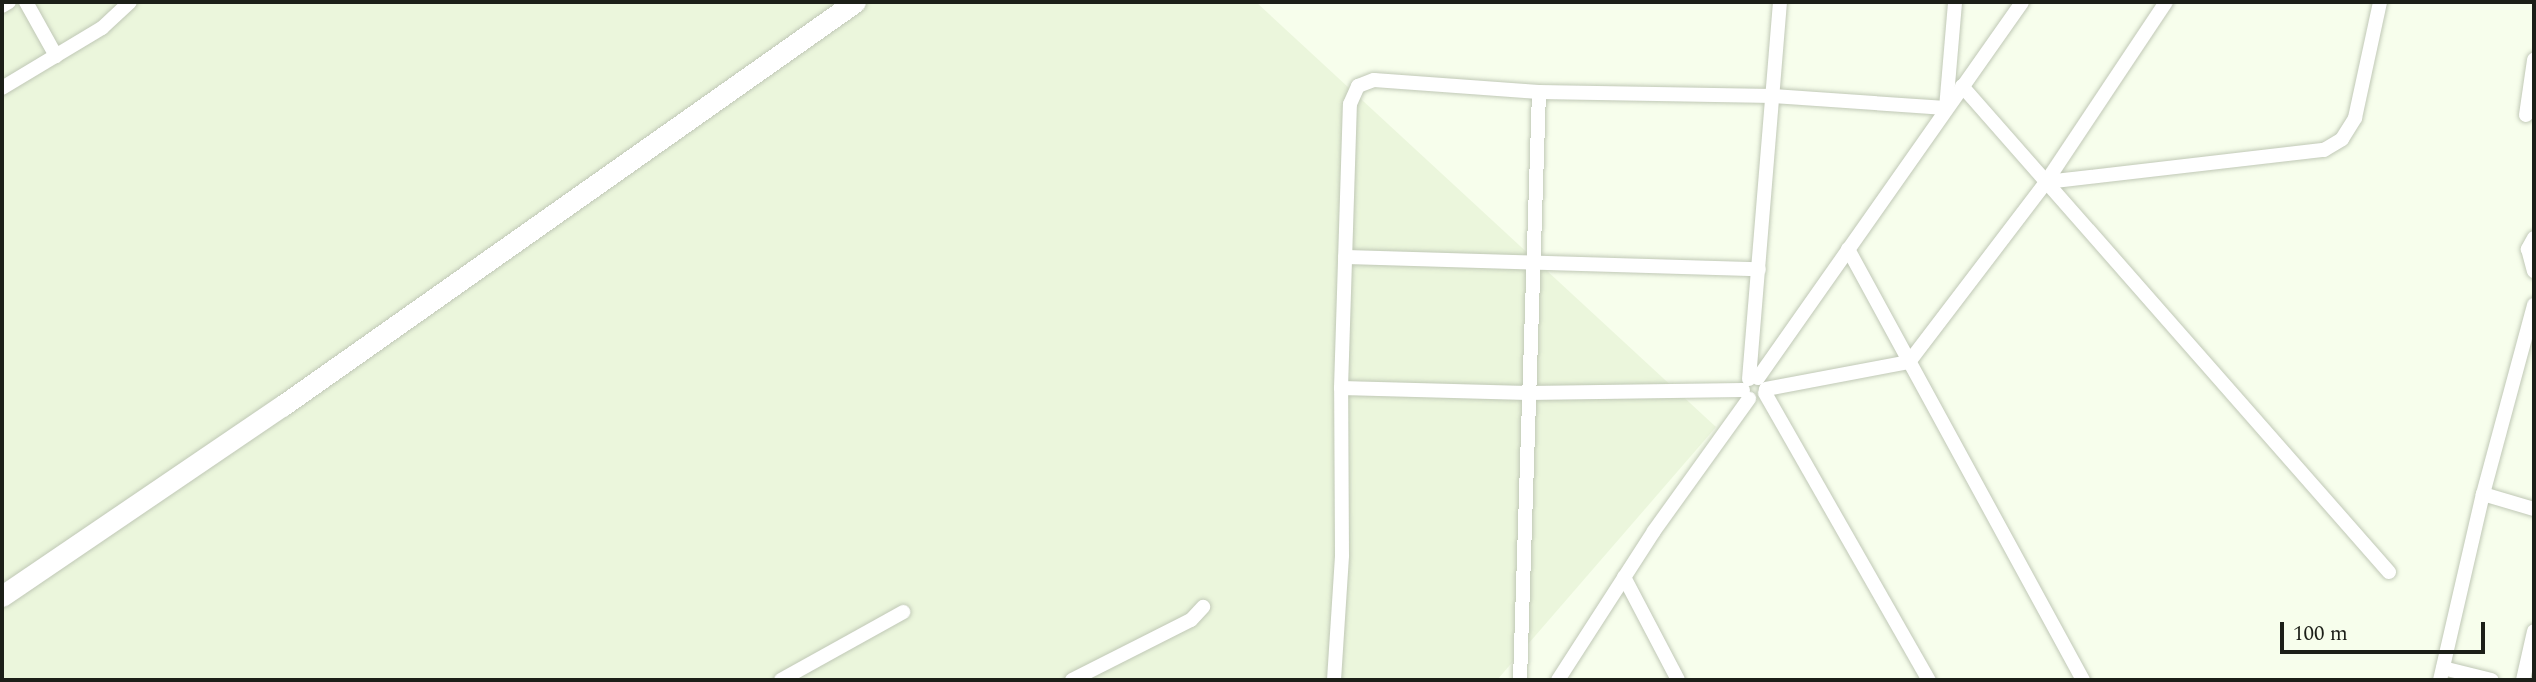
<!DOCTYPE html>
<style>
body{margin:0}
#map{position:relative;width:2536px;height:682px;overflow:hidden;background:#f7feec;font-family:Spectral,serif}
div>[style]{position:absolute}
.built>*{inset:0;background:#ebf6dc}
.roads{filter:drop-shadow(0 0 2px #c0c8b6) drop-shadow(0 0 2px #c0c8b6)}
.street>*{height:14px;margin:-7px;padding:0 7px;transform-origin:7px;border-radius:7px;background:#fff}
.secondary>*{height:21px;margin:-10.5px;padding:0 10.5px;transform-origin:10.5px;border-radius:10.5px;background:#fff}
span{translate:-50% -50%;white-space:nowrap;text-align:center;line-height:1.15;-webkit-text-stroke:5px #f7feec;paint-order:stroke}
.frame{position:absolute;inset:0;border:4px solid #1c1f18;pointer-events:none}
.scale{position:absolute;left:2280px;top:622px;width:205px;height:32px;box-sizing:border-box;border:4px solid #1c1f18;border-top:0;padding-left:9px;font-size:21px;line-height:24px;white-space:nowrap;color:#1c1f18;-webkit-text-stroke:5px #f7feec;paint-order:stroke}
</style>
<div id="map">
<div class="built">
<div style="clip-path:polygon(2px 2px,1256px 2px,1716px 427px,1497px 680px,2px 680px)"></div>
</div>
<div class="roads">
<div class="street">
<div style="left:26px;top:2px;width:62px;rotate:60.9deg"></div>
<div style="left:2px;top:6px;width:8px;rotate:-30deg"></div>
<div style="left:1962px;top:86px;width:647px;rotate:48.7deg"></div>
<div style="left:2px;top:88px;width:117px;rotate:-31deg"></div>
<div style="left:102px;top:28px;width:38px;rotate:-43deg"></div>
<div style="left:2526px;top:115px;width:56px;rotate:-81.7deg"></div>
<div style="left:2046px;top:182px;width:280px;rotate:-6.6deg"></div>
<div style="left:2324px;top:150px;width:21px;rotate:-31deg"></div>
<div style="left:2342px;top:139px;width:25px;rotate:-58deg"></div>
<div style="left:2355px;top:118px;width:119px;rotate:-77.8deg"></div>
<div style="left:2534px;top:238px;width:13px;rotate:119deg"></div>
<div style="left:2528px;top:249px;width:23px;rotate:75deg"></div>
<div style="left:1848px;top:249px;width:491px;rotate:61.4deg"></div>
<div style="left:1345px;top:257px;width:414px;rotate:1.7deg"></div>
<div style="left:1758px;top:378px;width:459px;rotate:-54.9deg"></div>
<div style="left:1749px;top:379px;width:378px;rotate:-85.3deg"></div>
<div style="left:1341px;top:388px;width:187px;rotate:1.5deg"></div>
<div style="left:1528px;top:393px;width:215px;rotate:-0.8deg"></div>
<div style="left:1766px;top:389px;width:146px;rotate:-10.7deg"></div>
<div style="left:1909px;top:362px;width:226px;rotate:-52.7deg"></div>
<div style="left:2046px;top:182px;width:216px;rotate:-56.3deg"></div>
<div style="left:1765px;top:393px;width:331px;rotate:60.3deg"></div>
<div style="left:2483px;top:494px;width:53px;rotate:16.4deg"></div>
<div style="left:1624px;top:577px;width:116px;rotate:62.3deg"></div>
<div style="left:2443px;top:668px;width:50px;rotate:13.8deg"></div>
<div style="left:781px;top:680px;width:140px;rotate:-29.1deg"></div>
<div style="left:1072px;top:680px;width:133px;rotate:-26.8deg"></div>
<div style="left:1191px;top:620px;width:18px;rotate:-47deg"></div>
<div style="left:1334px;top:680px;width:125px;rotate:-86.3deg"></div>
<div style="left:1342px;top:555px;width:167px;rotate:-90.3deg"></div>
<div style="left:1341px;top:388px;width:284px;rotate:-88.2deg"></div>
<div style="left:1350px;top:104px;width:20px;rotate:-66deg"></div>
<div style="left:1358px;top:86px;width:17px;rotate:-21deg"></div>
<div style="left:1374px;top:80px;width:165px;rotate:4.2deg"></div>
<div style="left:1539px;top:92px;width:234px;rotate:1deg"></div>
<div style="left:1773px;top:96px;width:173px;rotate:4deg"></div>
<div style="left:1946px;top:108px;width:106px;rotate:-85.1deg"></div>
<div style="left:1520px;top:680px;width:588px;rotate:-88.15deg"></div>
<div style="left:1558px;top:680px;width:177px;rotate:-57.2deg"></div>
<div style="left:1654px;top:531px;width:163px;rotate:-54.3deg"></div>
<div style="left:2440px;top:680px;width:191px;rotate:-77deg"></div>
<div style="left:2483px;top:494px;width:196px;rotate:-74.9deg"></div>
<div style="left:2523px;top:680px;width:50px;rotate:-77.3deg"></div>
</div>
<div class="secondary">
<div style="left:2px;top:596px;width:338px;rotate:-34.2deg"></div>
<div style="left:282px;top:406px;width:701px;rotate:-35.19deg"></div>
</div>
</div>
<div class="frame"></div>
<div class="scale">100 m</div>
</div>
